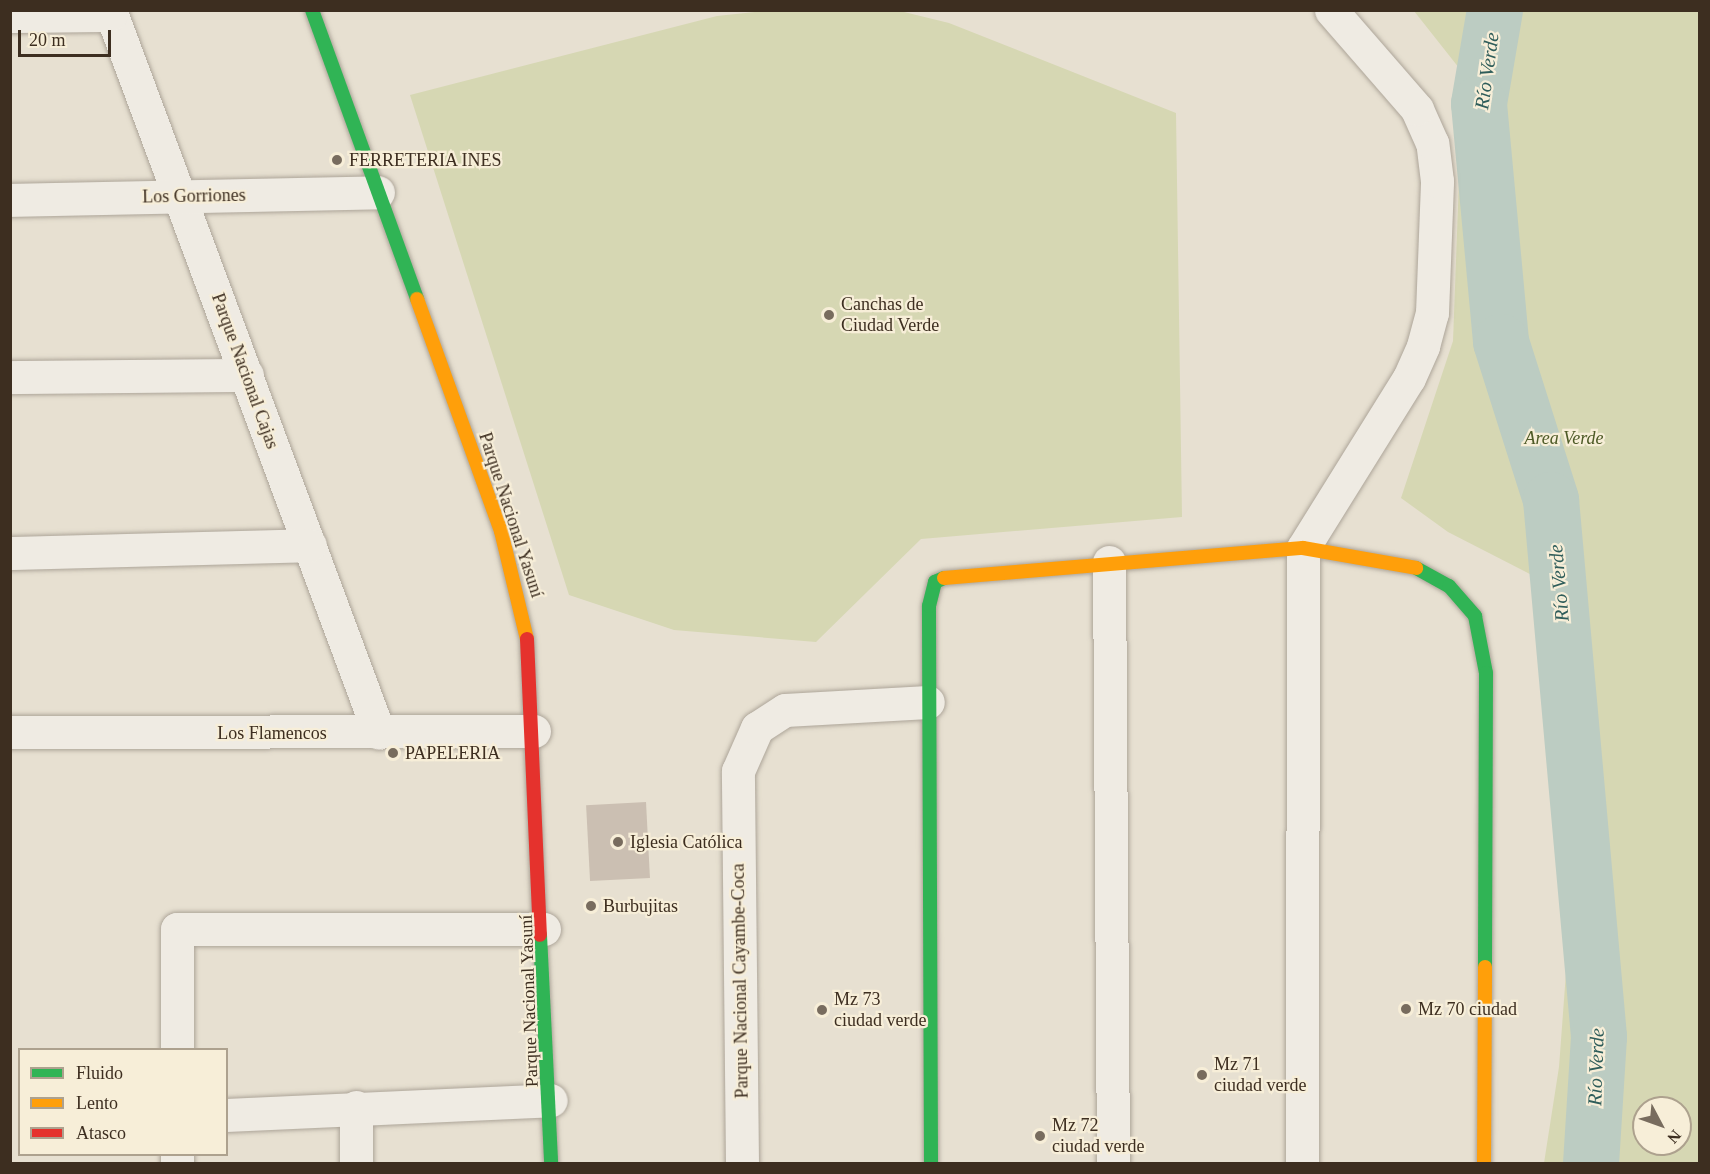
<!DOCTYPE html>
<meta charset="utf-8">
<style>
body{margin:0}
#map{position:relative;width:1710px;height:1174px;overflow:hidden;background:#e7e0d1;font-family:"Times New Roman",serif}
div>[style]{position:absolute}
.green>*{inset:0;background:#d6d7b3}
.river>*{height:56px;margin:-28px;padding:0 28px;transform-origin:28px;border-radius:28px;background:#bcccc2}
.building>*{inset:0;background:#cbbfb2;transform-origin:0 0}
.roads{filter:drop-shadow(0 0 2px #ada599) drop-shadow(0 0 2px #ada599)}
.street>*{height:33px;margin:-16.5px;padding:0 16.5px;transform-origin:16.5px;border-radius:16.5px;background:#efebe3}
.fast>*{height:14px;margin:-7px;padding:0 7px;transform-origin:7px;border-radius:7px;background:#30b455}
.slow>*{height:14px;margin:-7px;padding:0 7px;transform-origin:7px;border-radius:7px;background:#ff9f0a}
.jam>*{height:14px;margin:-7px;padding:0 7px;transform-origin:7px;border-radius:7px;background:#e5322d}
.dots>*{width:16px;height:16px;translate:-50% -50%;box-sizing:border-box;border:3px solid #f7eed8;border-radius:50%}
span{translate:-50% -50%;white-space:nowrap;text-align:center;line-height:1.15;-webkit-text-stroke:4.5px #f7eed8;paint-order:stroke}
.poi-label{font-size:18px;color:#3d2e20}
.left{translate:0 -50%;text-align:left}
.street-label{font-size:18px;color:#3d2e20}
.park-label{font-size:18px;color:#4d5a26;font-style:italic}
.water-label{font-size:20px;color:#2f5d5a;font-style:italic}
.frame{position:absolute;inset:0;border:12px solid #3d2e20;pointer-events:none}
.legend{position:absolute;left:18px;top:1048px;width:210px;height:108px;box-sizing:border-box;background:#f7eed8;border:2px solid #ada18e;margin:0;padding:8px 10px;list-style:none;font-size:18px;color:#3d2e20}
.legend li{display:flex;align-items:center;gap:12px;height:30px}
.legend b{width:30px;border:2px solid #ada18e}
.north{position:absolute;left:1632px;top:1096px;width:60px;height:60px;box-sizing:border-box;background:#f7eed8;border:2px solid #ada18e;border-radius:50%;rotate:131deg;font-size:16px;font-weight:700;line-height:24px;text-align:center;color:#3d2e20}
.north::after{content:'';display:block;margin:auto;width:21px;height:27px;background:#786c5e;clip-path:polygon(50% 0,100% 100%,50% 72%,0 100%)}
.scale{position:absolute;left:18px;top:30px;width:93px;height:27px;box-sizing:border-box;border:3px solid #3d2e20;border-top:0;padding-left:8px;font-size:18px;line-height:21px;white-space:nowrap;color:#3d2e20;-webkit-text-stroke:4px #f7eed8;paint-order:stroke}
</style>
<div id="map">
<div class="green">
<div style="clip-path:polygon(773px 10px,900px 11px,949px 23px,1176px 113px,1182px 517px,921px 539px,816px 642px,674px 630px,569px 595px,410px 95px,717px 16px)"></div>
<div style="clip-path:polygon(evenodd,1414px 11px,1699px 11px,1699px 1163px,1544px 1163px,1559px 1067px,1580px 784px,1561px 590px,1448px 532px,1401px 498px,1453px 341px,1463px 73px,1414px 11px,1644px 1108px,1680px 1108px,1680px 1144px,1644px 1144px,1644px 1108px)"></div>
</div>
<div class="river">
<div style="left:1495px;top:10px;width:95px;rotate:99.7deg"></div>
<div style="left:1479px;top:104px;width:239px;rotate:84.7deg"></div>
<div style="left:1501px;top:342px;width:166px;rotate:72.4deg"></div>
<div style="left:1551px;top:500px;width:539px;rotate:84.89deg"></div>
<div style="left:1599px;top:1037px;width:127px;rotate:93.6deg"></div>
</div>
<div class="building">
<div style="left:646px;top:802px;width:76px;height:60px;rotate:87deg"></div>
</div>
<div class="roads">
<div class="street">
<div style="left:110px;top:10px;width:771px;rotate:69.59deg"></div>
<div style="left:10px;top:16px;width:100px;rotate:-0.6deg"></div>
<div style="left:10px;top:200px;width:368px;rotate:-1.2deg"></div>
<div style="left:10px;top:377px;width:237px;rotate:-0.5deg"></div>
<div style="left:10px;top:553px;width:300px;rotate:-1.5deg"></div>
<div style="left:1109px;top:562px;width:602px;rotate:89.62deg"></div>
<div style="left:10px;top:732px;width:524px;rotate:-0.11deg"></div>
<div style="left:177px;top:1050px;width:121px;rotate:-90deg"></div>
<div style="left:177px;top:929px;width:367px"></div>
<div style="left:226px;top:1115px;width:325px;rotate:-2.6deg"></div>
<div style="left:177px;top:1164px;width:10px;rotate:-90deg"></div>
<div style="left:356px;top:1164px;width:57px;rotate:-90deg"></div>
<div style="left:742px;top:1164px;width:393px;rotate:-90.6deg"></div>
<div style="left:738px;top:771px;width:47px;rotate:-66.2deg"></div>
<div style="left:757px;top:728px;width:33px;rotate:-33deg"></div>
<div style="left:785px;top:710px;width:143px;rotate:-3.2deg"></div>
<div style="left:1302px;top:1164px;width:616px;rotate:-89.91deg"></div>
<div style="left:1303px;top:548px;width:200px;rotate:-58.1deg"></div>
<div style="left:1409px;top:378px;width:35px;rotate:-66deg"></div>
<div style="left:1423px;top:346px;width:34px;rotate:-75deg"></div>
<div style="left:1432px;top:313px;width:132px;rotate:-87.8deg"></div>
<div style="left:1437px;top:181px;width:38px;rotate:-97deg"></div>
<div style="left:1432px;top:143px;width:37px;rotate:-114deg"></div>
<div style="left:1417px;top:109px;width:131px;rotate:-131deg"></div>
</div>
<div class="fast">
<div style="left:312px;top:10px;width:307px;rotate:70deg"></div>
<div style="left:1416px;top:568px;width:38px;rotate:29deg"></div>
<div style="left:1449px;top:586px;width:40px;rotate:49deg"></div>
<div style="left:1475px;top:616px;width:58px;rotate:79.1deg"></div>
<div style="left:1486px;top:673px;width:294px;rotate:90.2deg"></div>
<div style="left:540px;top:935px;width:229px;rotate:87.2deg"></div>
<div style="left:931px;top:1164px;width:558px;rotate:-90.21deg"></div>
<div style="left:929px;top:606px;width:25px;rotate:-76deg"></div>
<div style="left:935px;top:582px;width:10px;rotate:-24deg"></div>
</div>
<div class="slow">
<div style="left:417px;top:299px;width:247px;rotate:70.1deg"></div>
<div style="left:501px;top:531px;width:111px;rotate:76.5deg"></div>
<div style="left:944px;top:578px;width:360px;rotate:-4.8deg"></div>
<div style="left:1303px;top:548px;width:115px;rotate:10deg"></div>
<div style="left:1484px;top:1164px;width:197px;rotate:-89.7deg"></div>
</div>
<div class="jam">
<div style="left:527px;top:639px;width:296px;rotate:87.5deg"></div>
</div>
</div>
<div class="dots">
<div style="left:337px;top:160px;background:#786c5e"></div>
<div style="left:829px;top:315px;background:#786c5e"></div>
<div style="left:393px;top:753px;background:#786c5e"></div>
<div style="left:618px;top:842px;background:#786c5e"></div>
<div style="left:591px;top:906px;background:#786c5e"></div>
<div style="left:1406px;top:1009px;background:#786c5e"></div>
<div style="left:822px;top:1010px;background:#786c5e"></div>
<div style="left:1202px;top:1075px;background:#786c5e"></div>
<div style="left:1040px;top:1136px;background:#786c5e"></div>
</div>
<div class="poi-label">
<span class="left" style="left:349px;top:160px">FERRETERIA INES</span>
<span class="left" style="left:841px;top:315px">Canchas de<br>Ciudad Verde</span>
<span class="left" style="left:405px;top:753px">PAPELERIA</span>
<span class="left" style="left:630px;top:842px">Iglesia Católica</span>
<span class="left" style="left:603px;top:906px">Burbujitas</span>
<span class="left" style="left:834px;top:1010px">Mz 73<br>ciudad verde</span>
<span class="left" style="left:1418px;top:1009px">Mz 70 ciudad</span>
<span class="left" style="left:1214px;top:1075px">Mz 71<br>ciudad verde</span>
<span class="left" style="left:1052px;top:1136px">Mz 72<br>ciudad verde</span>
</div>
<div class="street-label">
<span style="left:194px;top:196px;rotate:-1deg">Los Gorriones</span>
<span style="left:245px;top:371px;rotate:70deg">Parque Nacional Cajas</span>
<span style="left:511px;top:515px;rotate:72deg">Parque Nacional Yasuní</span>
<span style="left:272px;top:733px">Los Flamencos</span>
<span style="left:740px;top:981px;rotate:-91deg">Parque Nacional Cayambe-Coca</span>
<span style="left:529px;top:1001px;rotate:-92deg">Parque Nacional Yasuní</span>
</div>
<div class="park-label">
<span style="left:1564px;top:438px">Area Verde</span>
</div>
<div class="water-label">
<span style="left:1487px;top:71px;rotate:-82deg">Río Verde</span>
<span style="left:1559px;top:583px;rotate:-95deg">Río Verde</span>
<span style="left:1596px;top:1067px;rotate:-88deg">Río Verde</span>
</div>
<div class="frame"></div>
<ul class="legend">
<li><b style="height:8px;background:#30b455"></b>Fluido</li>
<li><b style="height:8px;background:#ff9f0a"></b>Lento</li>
<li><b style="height:8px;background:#e5322d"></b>Atasco</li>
</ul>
<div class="north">N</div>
<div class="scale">20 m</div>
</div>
